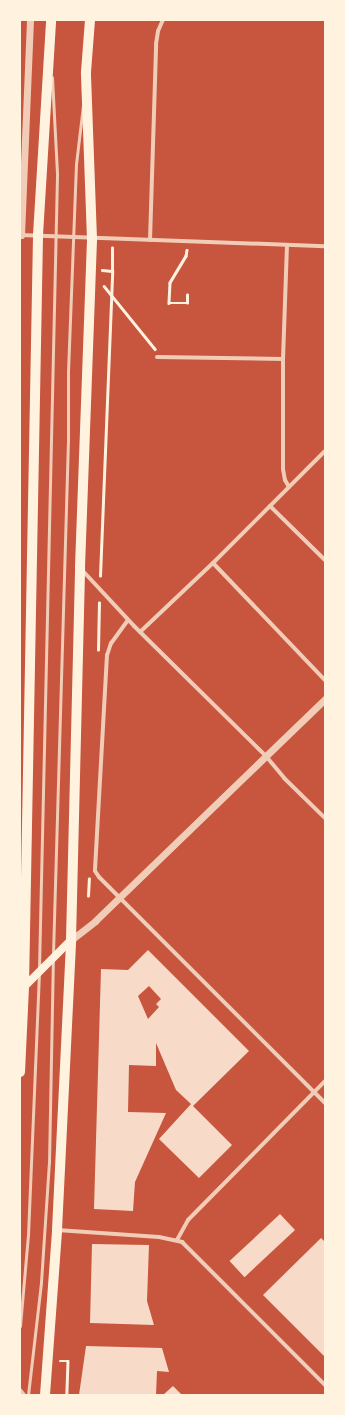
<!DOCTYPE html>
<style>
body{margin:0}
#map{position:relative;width:345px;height:1415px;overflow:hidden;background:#c8553d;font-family:"Space Grotesk",sans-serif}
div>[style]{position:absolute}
.building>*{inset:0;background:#f7dbc8;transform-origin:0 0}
.path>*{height:2.5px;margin:-1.25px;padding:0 1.25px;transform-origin:1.25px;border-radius:1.25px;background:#fff3e0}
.service>*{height:3px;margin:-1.5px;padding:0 1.5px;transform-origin:1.5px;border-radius:1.5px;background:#f1ccb7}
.minor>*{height:4px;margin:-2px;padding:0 2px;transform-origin:2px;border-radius:2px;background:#f1ccb7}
.tertiary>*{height:7px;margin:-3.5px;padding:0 3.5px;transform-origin:3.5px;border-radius:3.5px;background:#f1ccb7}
.secondary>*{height:8px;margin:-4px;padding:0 4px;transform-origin:4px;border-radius:4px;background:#fff3e0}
.primary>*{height:10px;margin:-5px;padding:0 5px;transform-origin:5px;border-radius:5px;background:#fff3e0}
span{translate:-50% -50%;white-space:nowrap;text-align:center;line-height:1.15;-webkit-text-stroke:4px #fff3e0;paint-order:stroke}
.frame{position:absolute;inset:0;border:21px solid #fff3e0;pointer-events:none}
</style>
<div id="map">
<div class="building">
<div style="clip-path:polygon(evenodd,148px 950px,249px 1051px,193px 1106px,232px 1145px,199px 1178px,159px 1139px,191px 1104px,176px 1090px,156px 1043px,156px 1066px,129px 1065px,128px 1112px,166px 1113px,135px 1182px,133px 1211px,94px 1209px,101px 969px,128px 970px,148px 950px,149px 986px,161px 999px,156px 1004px,159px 1007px,148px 1019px,138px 996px,149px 986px)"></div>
<div style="left:280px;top:1214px;width:22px;height:69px;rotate:47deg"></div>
<div style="clip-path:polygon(321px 1238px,325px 1242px,325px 1357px,263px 1295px)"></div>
<div style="clip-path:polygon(92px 1244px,149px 1245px,147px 1301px,154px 1325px,90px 1323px)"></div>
<div style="clip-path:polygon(86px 1346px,162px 1348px,169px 1372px,157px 1371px,156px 1395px,79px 1395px)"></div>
<div style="clip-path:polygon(173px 1386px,182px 1395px,163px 1395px)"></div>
</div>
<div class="path">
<div style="left:187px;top:250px;width:6px;rotate:99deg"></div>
<div style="left:186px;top:256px;width:31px;rotate:121deg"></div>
<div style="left:170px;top:283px;width:20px;rotate:93deg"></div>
<div style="left:169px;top:303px;width:18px"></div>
<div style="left:187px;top:303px;width:8px;rotate:-90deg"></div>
<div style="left:102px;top:270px;width:10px;rotate:6deg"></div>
<div style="left:112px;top:271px;width:23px;rotate:-90deg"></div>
<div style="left:104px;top:286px;width:81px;rotate:51deg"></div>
<div style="left:100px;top:576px;width:305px;rotate:-87.7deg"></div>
<div style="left:98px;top:650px;width:47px;rotate:-88.8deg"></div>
<div style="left:88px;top:896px;width:17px;rotate:-87deg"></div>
<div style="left:60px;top:1361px;width:8px"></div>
<div style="left:68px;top:1361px;width:34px;rotate:92deg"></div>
</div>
<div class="service">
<div style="left:53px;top:954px;width:513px;rotate:-88.33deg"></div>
<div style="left:68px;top:441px;width:69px;rotate:-90deg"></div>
<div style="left:68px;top:372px;width:208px;rotate:-87.8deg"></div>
<div style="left:76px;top:164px;width:59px;rotate:-83.2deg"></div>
<div style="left:39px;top:969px;width:796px;rotate:-88.7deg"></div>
<div style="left:57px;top:173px;width:96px;rotate:-93deg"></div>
<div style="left:20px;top:1326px;width:91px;rotate:-85deg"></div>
<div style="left:28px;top:1235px;width:261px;rotate:-87.6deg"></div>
<div style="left:28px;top:1395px;width:114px;rotate:-83.4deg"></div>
<div style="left:41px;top:1282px;width:119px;rotate:-86.2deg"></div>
<div style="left:49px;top:1163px;width:203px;rotate:-88.9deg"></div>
</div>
<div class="minor">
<div style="left:20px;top:235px;width:305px;rotate:2.1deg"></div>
<div style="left:150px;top:240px;width:196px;rotate:-88.2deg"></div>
<div style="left:156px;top:44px;width:13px;rotate:-81deg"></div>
<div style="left:158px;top:31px;width:12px;rotate:-66deg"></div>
<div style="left:287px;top:245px;width:114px;rotate:92deg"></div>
<div style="left:283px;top:359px;width:110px;rotate:90deg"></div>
<div style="left:283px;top:469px;width:11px;rotate:80deg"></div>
<div style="left:285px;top:480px;width:8px;rotate:60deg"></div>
<div style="left:157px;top:357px;width:126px;rotate:0.9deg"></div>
<div style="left:270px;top:506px;width:77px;rotate:44.5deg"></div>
<div style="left:213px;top:563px;width:162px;rotate:46.3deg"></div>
<div style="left:82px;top:570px;width:76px;rotate:47.1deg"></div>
<div style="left:134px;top:626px;width:184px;rotate:44.6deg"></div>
<div style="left:265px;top:755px;width:30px;rotate:50deg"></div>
<div style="left:284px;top:778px;width:57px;rotate:44.3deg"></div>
<div style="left:128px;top:620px;width:29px;rotate:126deg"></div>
<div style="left:111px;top:643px;width:13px;rotate:108deg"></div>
<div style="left:107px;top:655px;width:216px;rotate:93.2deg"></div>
<div style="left:95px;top:871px;width:7px;rotate:56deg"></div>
<div style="left:99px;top:877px;width:320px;rotate:45deg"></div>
<div style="left:140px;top:632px;width:100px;rotate:-43.4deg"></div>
<div style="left:213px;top:563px;width:158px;rotate:-45deg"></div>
<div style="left:57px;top:1230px;width:102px;rotate:3.9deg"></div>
<div style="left:159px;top:1237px;width:24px;rotate:12deg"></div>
<div style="left:182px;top:1242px;width:202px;rotate:45deg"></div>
<div style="left:177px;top:1240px;width:23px;rotate:-61deg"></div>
<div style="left:188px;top:1220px;width:195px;rotate:-45.4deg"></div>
<div style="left:20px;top:1390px;width:6px;rotate:51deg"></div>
</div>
<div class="tertiary">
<div style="left:21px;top:235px;width:215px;rotate:-87.6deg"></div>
<div style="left:71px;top:940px;width:31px;rotate:-38deg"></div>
<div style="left:95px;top:921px;width:320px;rotate:-44deg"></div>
</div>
<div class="secondary">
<div style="left:22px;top:989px;width:69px;rotate:-45deg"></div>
</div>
<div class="primary">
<div style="left:20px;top:1072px;width:86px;rotate:-87.3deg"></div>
<div style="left:24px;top:986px;width:751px;rotate:-88.93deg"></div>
<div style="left:38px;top:235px;width:215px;rotate:-86.5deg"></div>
<div style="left:45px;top:1395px;width:165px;rotate:-85.8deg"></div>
<div style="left:57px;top:1230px;width:290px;rotate:-87.2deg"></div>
<div style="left:71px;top:940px;width:373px;rotate:-88.6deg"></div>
<div style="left:80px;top:567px;width:328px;rotate:-87.9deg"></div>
<div style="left:92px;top:239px;width:167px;rotate:-92.1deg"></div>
<div style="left:86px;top:72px;width:52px;rotate:-85.6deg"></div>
</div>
<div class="frame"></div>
</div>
